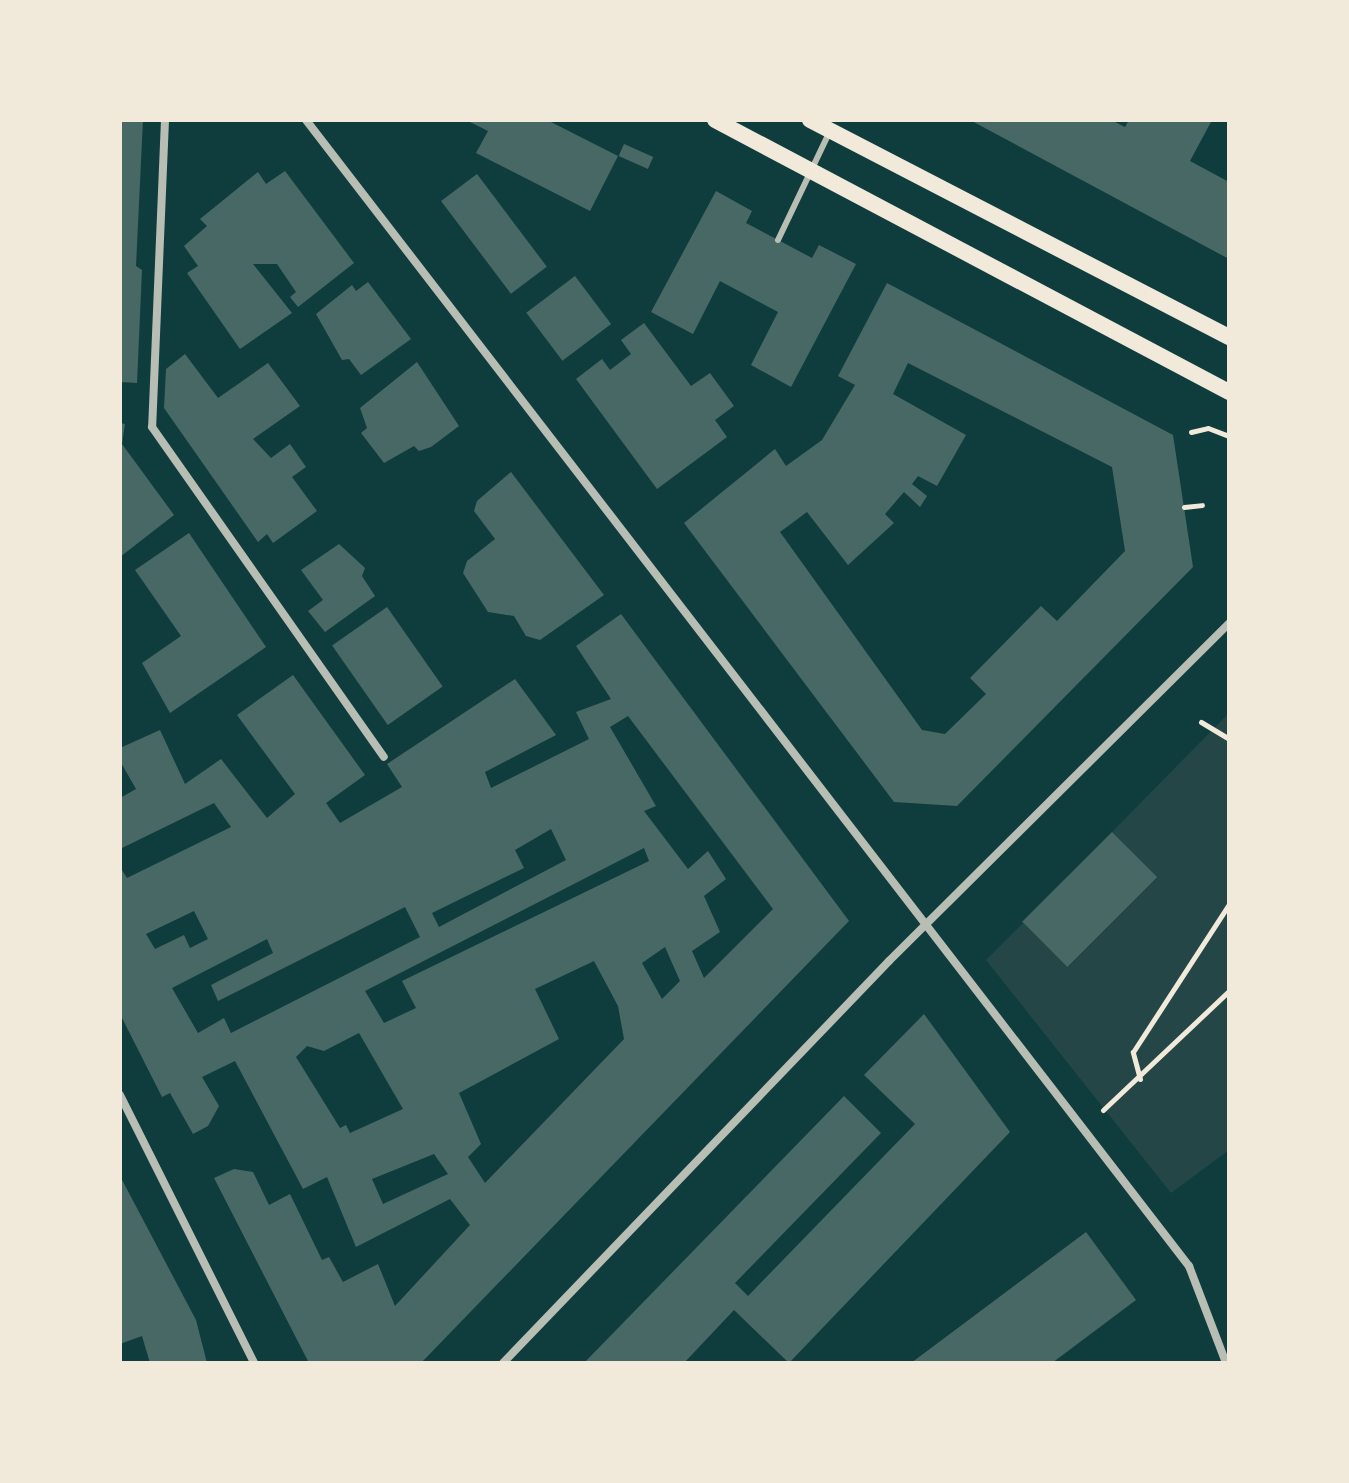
<!DOCTYPE html>
<style>
body{margin:0}
#map{position:relative;width:1349px;height:1483px;overflow:hidden;background:#0f3d3e;font-family:Mulish,sans-serif}
div>[style]{position:absolute}
.green>*{inset:0;background:#244646}
.building>*{inset:0;background:#486865;transform-origin:0 0}
.path>*{height:5px;margin:-2.5px;padding:0 2.5px;transform-origin:2.5px;border-radius:2.5px;background:#f1e9da}
.service>*{height:6px;margin:-3px;padding:0 3px;transform-origin:3px;border-radius:3px;background:#b8beb3}
.minor>*{height:8px;margin:-4px;padding:0 4px;transform-origin:4px;border-radius:4px;background:#b8beb3}
.secondary>*{height:16px;margin:-8px;padding:0 8px;transform-origin:8px;border-radius:8px;background:#f1e9da}
span{translate:-50% -50%;white-space:nowrap;text-align:center;line-height:1.15;-webkit-text-stroke:6px #f1e9da;paint-order:stroke}
.frame{position:absolute;inset:0;border:122px solid #f1e9da;pointer-events:none}
</style>
<div id="map">
<div class="green">
<div style="clip-path:polygon(1229px 713px,1229px 1150px,1171px 1193px,986px 960px,1023px 923px,1068px 967px,1157px 878px,1112px 832px)"></div>
</div>
<div class="building">
<div style="clip-path:polygon(120px 120px,143px 120px,136px 266px,142px 270px,137px 383px,120px 382px)"></div>
<div style="clip-path:polygon(466px 120px,547px 120px,618px 156px,590px 211px,476px 153px,488px 131px)"></div>
<div style="clip-path:polygon(970px 120px,1111px 120px,1125px 127px,1129px 120px,1212px 120px,1190px 161px,1229px 182px,1229px 259px)"></div>
<div style="left:624px;top:144px;width:32px;height:13px;rotate:24deg"></div>
<div style="clip-path:polygon(285px 171px,354px 263px,298px 307px,290px 297px,296px 292px,277px 264px,253px 264px,292px 313px,240px 349px,187px 273px,198px 266px,184px 246px,207px 226px,200px 219px,258px 172px,266px 184px)"></div>
<div style="left:477px;top:174px;width:116px;height:45px;rotate:53deg"></div>
<div style="clip-path:polygon(716px 191px,752px 211px,746px 223px,812px 258px,819px 245px,856px 264px,791px 387px,751px 365px,778px 312px,720px 281px,693px 334px,651px 312px)"></div>
<div style="left:575px;top:276px;width:60px;height:61px;rotate:53deg"></div>
<div style="clip-path:polygon(368px 282px,411px 339px,361px 375px,349px 359px,342px 360px,316px 314px,352px 285px,356px 291px)"></div>
<div style="clip-path:polygon(evenodd,887px 283px,1173px 435px,1193px 567px,957px 806px,894px 802px,684px 523px,775px 449px,786px 466px,822px 440px,855px 385px,838px 376px,887px 283px,908px 363px,1112px 467px,1125px 551px,1057px 621px,1041px 606px,970px 678px,986px 694px,945px 734px,922px 730px,780px 532px,807px 512px,848px 565px,894px 523px,885px 514px,904px 492px,920px 507px,927px 496px,912px 484px,918px 476px,937px 486px,966px 435px,893px 394px,908px 363px)"></div>
<div style="clip-path:polygon(644px 323px,691px 386px,710px 373px,734px 406px,715px 420px,727px 437px,657px 489px,576px 379px,602px 359px,610px 370px,631px 354px,621px 340px)"></div>
<div style="clip-path:polygon(185px 354px,218px 398px,268px 363px,300px 406px,253px 439px,271px 458px,290px 444px,306px 467px,292px 477px,317px 511px,273px 543px,267px 534px,258px 542px,164px 408px,166px 369px)"></div>
<div style="clip-path:polygon(417px 362px,459px 426px,431px 447px,419px 451px,414px 446px,384px 463px,361px 433px,367px 428px,360px 408px)"></div>
<div style="clip-path:polygon(120px 423px,125px 424px,122px 444px,174px 515px,120px 557px)"></div>
<div style="clip-path:polygon(511px 472px,604px 595px,540px 640px,526px 636px,514px 616px,488px 612px,463px 573px,467px 561px,495px 539px,474px 511px,477px 501px)"></div>
<div style="clip-path:polygon(189px 533px,266px 647px,170px 713px,142px 663px,181px 636px,135px 570px)"></div>
<div style="clip-path:polygon(339px 544px,365px 568px,362px 576px,375px 596px,325px 632px,308px 611px,323px 600px,301px 570px)"></div>
<div style="left:387px;top:607px;width:97px;height:67px;rotate:55deg"></div>
<div style="clip-path:polygon(evenodd,621px 614px,849px 921px,421px 1363px,309px 1363px,214px 1178px,234px 1169px,253px 1172px,269px 1205px,290px 1194px,322px 1260px,329px 1257px,343px 1282px,378px 1264px,395px 1306px,470px 1225px,450px 1199px,356px 1247px,327px 1177px,303px 1189px,235px 1061px,202px 1077px,219px 1106px,208px 1126px,193px 1134px,170px 1093px,162px 1097px,120px 1014px,120px 867px,127px 878px,231px 827px,214px 803px,120px 849px,120px 798px,136px 789px,120px 761px,120px 748px,160px 730px,185px 784px,221px 759px,267px 818px,295px 794px,237px 715px,293px 675px,365px 775px,326px 803px,340px 823px,402px 787px,387px 764px,515px 679px,556px 735px,485px 772px,491px 788px,589px 739px,576px 712px,611px 699px,576px 646px,621px 614px,628px 716px,773px 909px,704px 978px,692px 951px,720px 932px,704px 896px,726px 879px,708px 851px,688px 869px,644px 811px,656px 806px,610px 727px,628px 716px,621px 614px,551px 829px,566px 860px,439px 927px,432px 913px,524px 868px,515px 850px,551px 829px,621px 614px,644px 848px,649px 861px,402px 981px,416px 1008px,384px 1023px,365px 991px,644px 848px,621px 614px,405px 907px,420px 937px,231px 1033px,224px 1018px,198px 1033px,172px 988px,267px 939px,273px 953px,211px 985px,218px 1001px,405px 907px,621px 614px,194px 911px,208px 939px,190px 948px,184px 935px,155px 949px,146px 934px,194px 911px,621px 614px,665px 947px,680px 981px,662px 999px,642px 963px,665px 947px,621px 614px,594px 961px,618px 1006px,624px 1039px,485px 1183px,468px 1157px,481px 1144px,459px 1093px,559px 1039px,535px 989px,594px 961px,621px 614px,359px 1033px,403px 1109px,350px 1133px,346px 1125px,340px 1128px,296px 1057px,307px 1046px,324px 1051px,359px 1033px,621px 614px,434px 1154px,448px 1174px,383px 1204px,372px 1179px,434px 1154px)"></div>
<div style="left:1112px;top:832px;width:64px;height:127px;rotate:45deg"></div>
<div style="clip-path:polygon(924px 1014px,1010px 1132px,789px 1363px,734px 1310px,684px 1363px,584px 1363px,844px 1096px,881px 1133px,735px 1283px,748px 1296px,915px 1124px,864px 1075px)"></div>
<div style="clip-path:polygon(120px 1176px,196px 1320px,207px 1363px,150px 1363px,142px 1336px,120px 1344px)"></div>
<div style="clip-path:polygon(1086px 1232px,1136px 1300px,1052px 1363px,911px 1363px)"></div>
</div>
<div class="path">
<div style="left:1191px;top:432px;width:17px;rotate:-13deg"></div>
<div style="left:1208px;top:428px;width:22px;rotate:21deg"></div>
<div style="left:1184px;top:507px;width:18px;rotate:-6deg"></div>
<div style="left:1201px;top:722px;width:33px;rotate:31deg"></div>
<div style="left:1140px;top:1079px;width:28px;rotate:-105deg"></div>
<div style="left:1133px;top:1052px;width:176px;rotate:-57deg"></div>
<div style="left:1103px;top:1110px;width:173px;rotate:-43.4deg"></div>
</div>
<div class="service">
<div style="left:778px;top:240px;width:121px;rotate:-64.5deg"></div>
</div>
<div class="minor">
<div style="left:165px;top:120px;width:307px;rotate:92.4deg"></div>
<div style="left:152px;top:427px;width:403px;rotate:54.9deg"></div>
<div style="left:306px;top:120px;width:1447px;rotate:52.39deg"></div>
<div style="left:1189px;top:1266px;width:104px;rotate:69.1deg"></div>
<div style="left:120px;top:1095px;width:300px;rotate:63.4deg"></div>
<div style="left:503px;top:1363px;width:557px;rotate:-46.16deg"></div>
<div style="left:889px;top:961px;width:479px;rotate:-44.8deg"></div>
</div>
<div class="secondary">
<div style="left:715px;top:120px;width:582px;rotate:27.89deg"></div>
<div style="left:810px;top:120px;width:472px;rotate:27.4deg"></div>
</div>
<div class="frame"></div>
</div>
